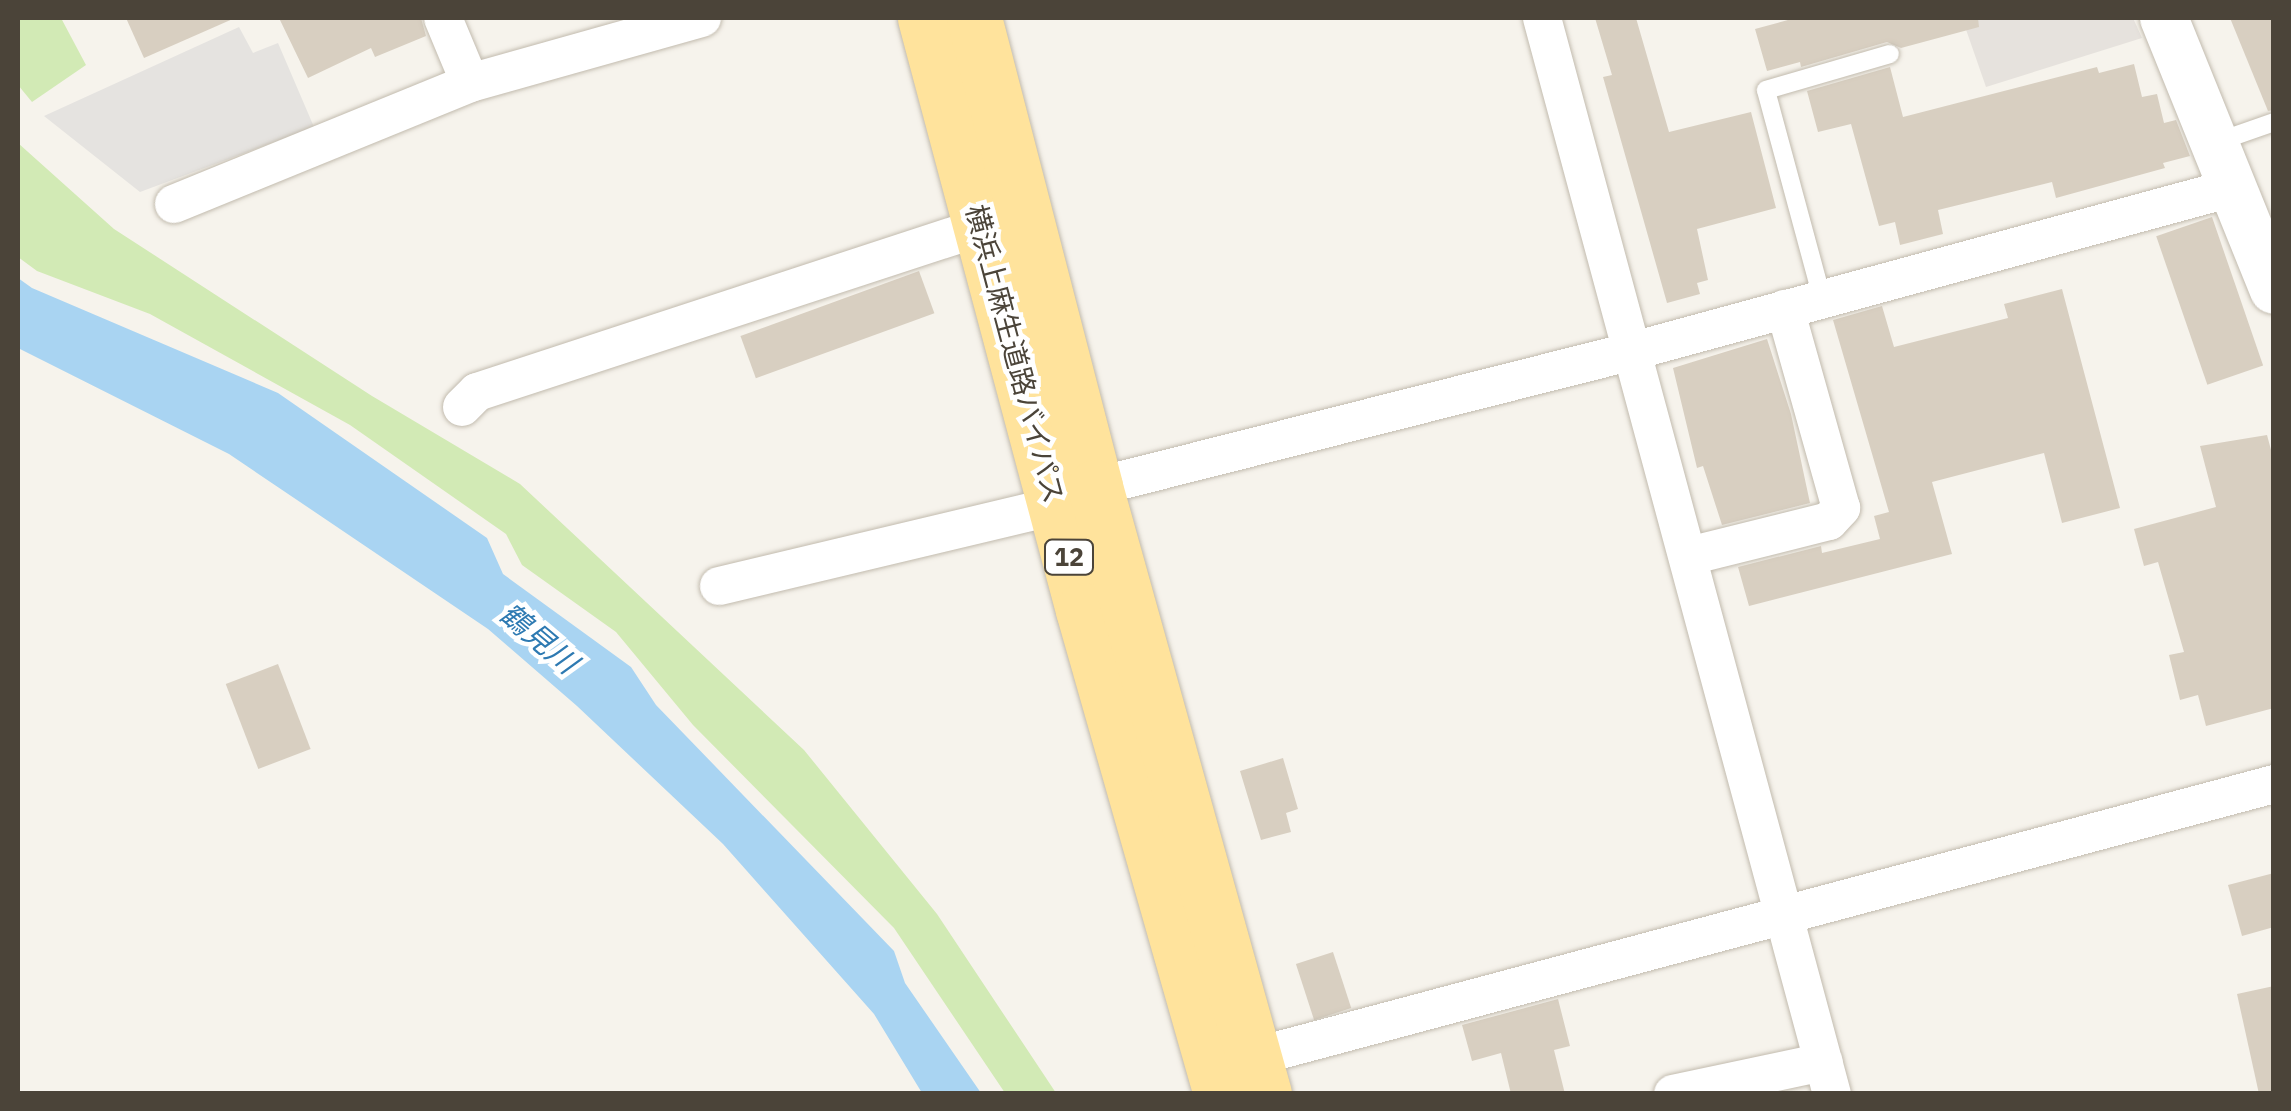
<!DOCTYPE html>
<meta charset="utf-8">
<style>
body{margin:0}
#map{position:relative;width:2291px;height:1111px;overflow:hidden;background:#f6f3ec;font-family:"IBM Plex Sans","Noto Sans JP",sans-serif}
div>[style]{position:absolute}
.industrial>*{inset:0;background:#e6e2dd}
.green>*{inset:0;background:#d2eab5}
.parking>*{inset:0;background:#e5e3e0}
.water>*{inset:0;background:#a9d4f2}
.building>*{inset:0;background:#d8cfc1;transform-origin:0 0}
.roads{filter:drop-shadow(0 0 2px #c2bbae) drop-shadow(0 0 2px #c2bbae)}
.service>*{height:18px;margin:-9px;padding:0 9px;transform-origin:9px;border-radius:9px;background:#fff}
.minor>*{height:38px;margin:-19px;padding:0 19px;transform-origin:19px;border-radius:19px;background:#fff}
.tertiary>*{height:48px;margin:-24px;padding:0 24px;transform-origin:24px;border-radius:24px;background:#fff}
.primary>*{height:55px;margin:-27.5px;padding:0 27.5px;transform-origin:27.5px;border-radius:27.5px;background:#ffe39c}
span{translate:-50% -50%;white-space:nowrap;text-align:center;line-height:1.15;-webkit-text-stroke:9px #fff;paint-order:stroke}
.shield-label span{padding:2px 8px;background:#fff;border:2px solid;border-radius:8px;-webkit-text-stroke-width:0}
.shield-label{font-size:25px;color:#4b4439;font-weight:700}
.street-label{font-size:28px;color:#4b4439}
.water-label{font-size:30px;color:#2e7ab2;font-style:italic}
.frame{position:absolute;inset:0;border:20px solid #4b4439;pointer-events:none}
</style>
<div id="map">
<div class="industrial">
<div style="clip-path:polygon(1962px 18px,2133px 18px,2142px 38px,1986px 87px)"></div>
</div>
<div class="green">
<div style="clip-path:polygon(18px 18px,61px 18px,86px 65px,32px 102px,18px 85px)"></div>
<div style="clip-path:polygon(18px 143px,114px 229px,372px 396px,520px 484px,804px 750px,937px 914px,1056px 1093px,1005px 1093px,894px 928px,693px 725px,616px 632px,522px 565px,506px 534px,350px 425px,150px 314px,37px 271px,18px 257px)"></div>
</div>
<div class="parking">
<div style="clip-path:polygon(239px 27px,253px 53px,278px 43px,314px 127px,140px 192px,44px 116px)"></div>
</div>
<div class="water">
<div style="clip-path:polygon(18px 278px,32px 288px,278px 393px,487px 538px,503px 574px,631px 667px,656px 705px,894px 951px,905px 983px,981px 1093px,922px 1093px,874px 1014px,723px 844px,577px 706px,488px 629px,229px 454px,18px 348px)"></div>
</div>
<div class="building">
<div style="clip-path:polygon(126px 18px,235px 18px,144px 58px)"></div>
<div style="clip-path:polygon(279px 18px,421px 18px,426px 36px,375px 57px,371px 48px,308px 78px)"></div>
<div style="clip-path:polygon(1595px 18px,1636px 18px,1669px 132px,1751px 112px,1776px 208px,1697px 229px,1708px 280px,1697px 283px,1700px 294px,1667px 303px,1603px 77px,1612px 75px)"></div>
<div style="clip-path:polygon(1795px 18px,1978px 18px,1979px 27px,1901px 48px,1887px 42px,1801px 67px,1800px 62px,1767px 71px,1755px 29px)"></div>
<div style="clip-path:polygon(2230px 18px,2274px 18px,2274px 110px,2268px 111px)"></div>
<div style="clip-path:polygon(2134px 64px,2142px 97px,2157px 94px,2164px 123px,2176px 120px,2190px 156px,2163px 163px,2165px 168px,2056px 198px,2052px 182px,1938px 210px,1943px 234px,1900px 245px,1895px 222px,1879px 226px,1851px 124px,1818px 132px,1807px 91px,1890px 67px,1903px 117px,2097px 67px,2099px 73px)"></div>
<div style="left:2212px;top:217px;width:157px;height:59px;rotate:71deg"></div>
<div style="left:919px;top:271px;width:45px;height:190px;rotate:70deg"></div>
<div style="clip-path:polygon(2062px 289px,2120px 508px,2062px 523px,2044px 453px,1932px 482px,1952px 554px,1749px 606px,1738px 567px,1821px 546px,1822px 553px,1880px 539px,1874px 516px,1889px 512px,1833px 320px,1882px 306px,1894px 347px,2008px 318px,2004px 304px)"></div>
<div style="clip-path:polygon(1767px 339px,1791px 414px,1810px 503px,1722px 525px,1703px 466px,1697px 468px,1673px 368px)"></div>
<div style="clip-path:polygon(2267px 435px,2274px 461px,2274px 708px,2206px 726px,2198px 695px,2180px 700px,2169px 655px,2184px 652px,2158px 562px,2144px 566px,2134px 529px,2216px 507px,2200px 446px)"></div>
<div style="left:278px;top:664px;width:91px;height:56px;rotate:69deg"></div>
<div style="clip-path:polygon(1283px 758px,1298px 809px,1286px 813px,1291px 832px,1261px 840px,1240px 771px)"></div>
<div style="clip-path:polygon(2274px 873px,2274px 927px,2242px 936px,2228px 885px)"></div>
<div style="left:1333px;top:952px;width:59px;height:39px;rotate:72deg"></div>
<div style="clip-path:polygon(2274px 986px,2274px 1094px,2259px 1094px,2237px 994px)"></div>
<div style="clip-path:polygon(1558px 999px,1570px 1046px,1554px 1050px,1565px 1094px,1511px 1094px,1501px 1053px,1472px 1061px,1462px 1025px)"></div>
</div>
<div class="roads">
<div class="service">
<div style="left:2217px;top:142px;width:60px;rotate:-19.3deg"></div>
<div style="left:1822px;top:298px;width:215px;rotate:-105.1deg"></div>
<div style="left:1766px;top:90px;width:129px;rotate:-16.2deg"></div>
</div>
<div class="minor">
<div style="left:443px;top:18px;width:70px;rotate:67.4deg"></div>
<div style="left:1542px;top:18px;width:1114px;rotate:74.92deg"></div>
<div style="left:174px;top:204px;width:320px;rotate:-22.2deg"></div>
<div style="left:470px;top:83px;width:241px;rotate:-15.7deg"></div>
<div style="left:462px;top:407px;width:21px;rotate:-45deg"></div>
<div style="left:477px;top:392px;width:530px;rotate:-18.13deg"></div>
<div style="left:1095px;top:487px;width:555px;rotate:-14.19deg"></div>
<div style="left:1633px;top:351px;width:624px;rotate:-15.24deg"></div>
<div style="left:1689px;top:556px;width:144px;rotate:-14deg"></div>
<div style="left:1829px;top:521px;width:18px;rotate:-47deg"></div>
<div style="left:1841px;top:508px;width:207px;rotate:-105.7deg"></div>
<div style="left:719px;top:586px;width:345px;rotate:-13.4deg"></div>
<div style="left:1254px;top:1057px;width:1056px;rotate:-14.98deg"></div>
<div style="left:1673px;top:1094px;width:154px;rotate:-12deg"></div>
</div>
<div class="tertiary">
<div style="left:2164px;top:18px;width:293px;rotate:68deg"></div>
</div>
<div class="primary">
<div style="left:925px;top:18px;width:613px;rotate:75.06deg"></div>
<div style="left:1083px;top:610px;width:503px;rotate:74.09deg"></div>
<div style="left:974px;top:18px;width:484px;rotate:75.5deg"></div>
<div style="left:1095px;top:487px;width:630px;rotate:74.44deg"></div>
</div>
</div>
<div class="shield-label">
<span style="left:1069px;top:557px">12</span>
</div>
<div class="street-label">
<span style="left:1015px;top:354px;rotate:75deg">横浜上麻生道路バイパス</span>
</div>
<div class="water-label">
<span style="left:539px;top:638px;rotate:40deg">鶴見川</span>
</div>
<div class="frame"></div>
</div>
